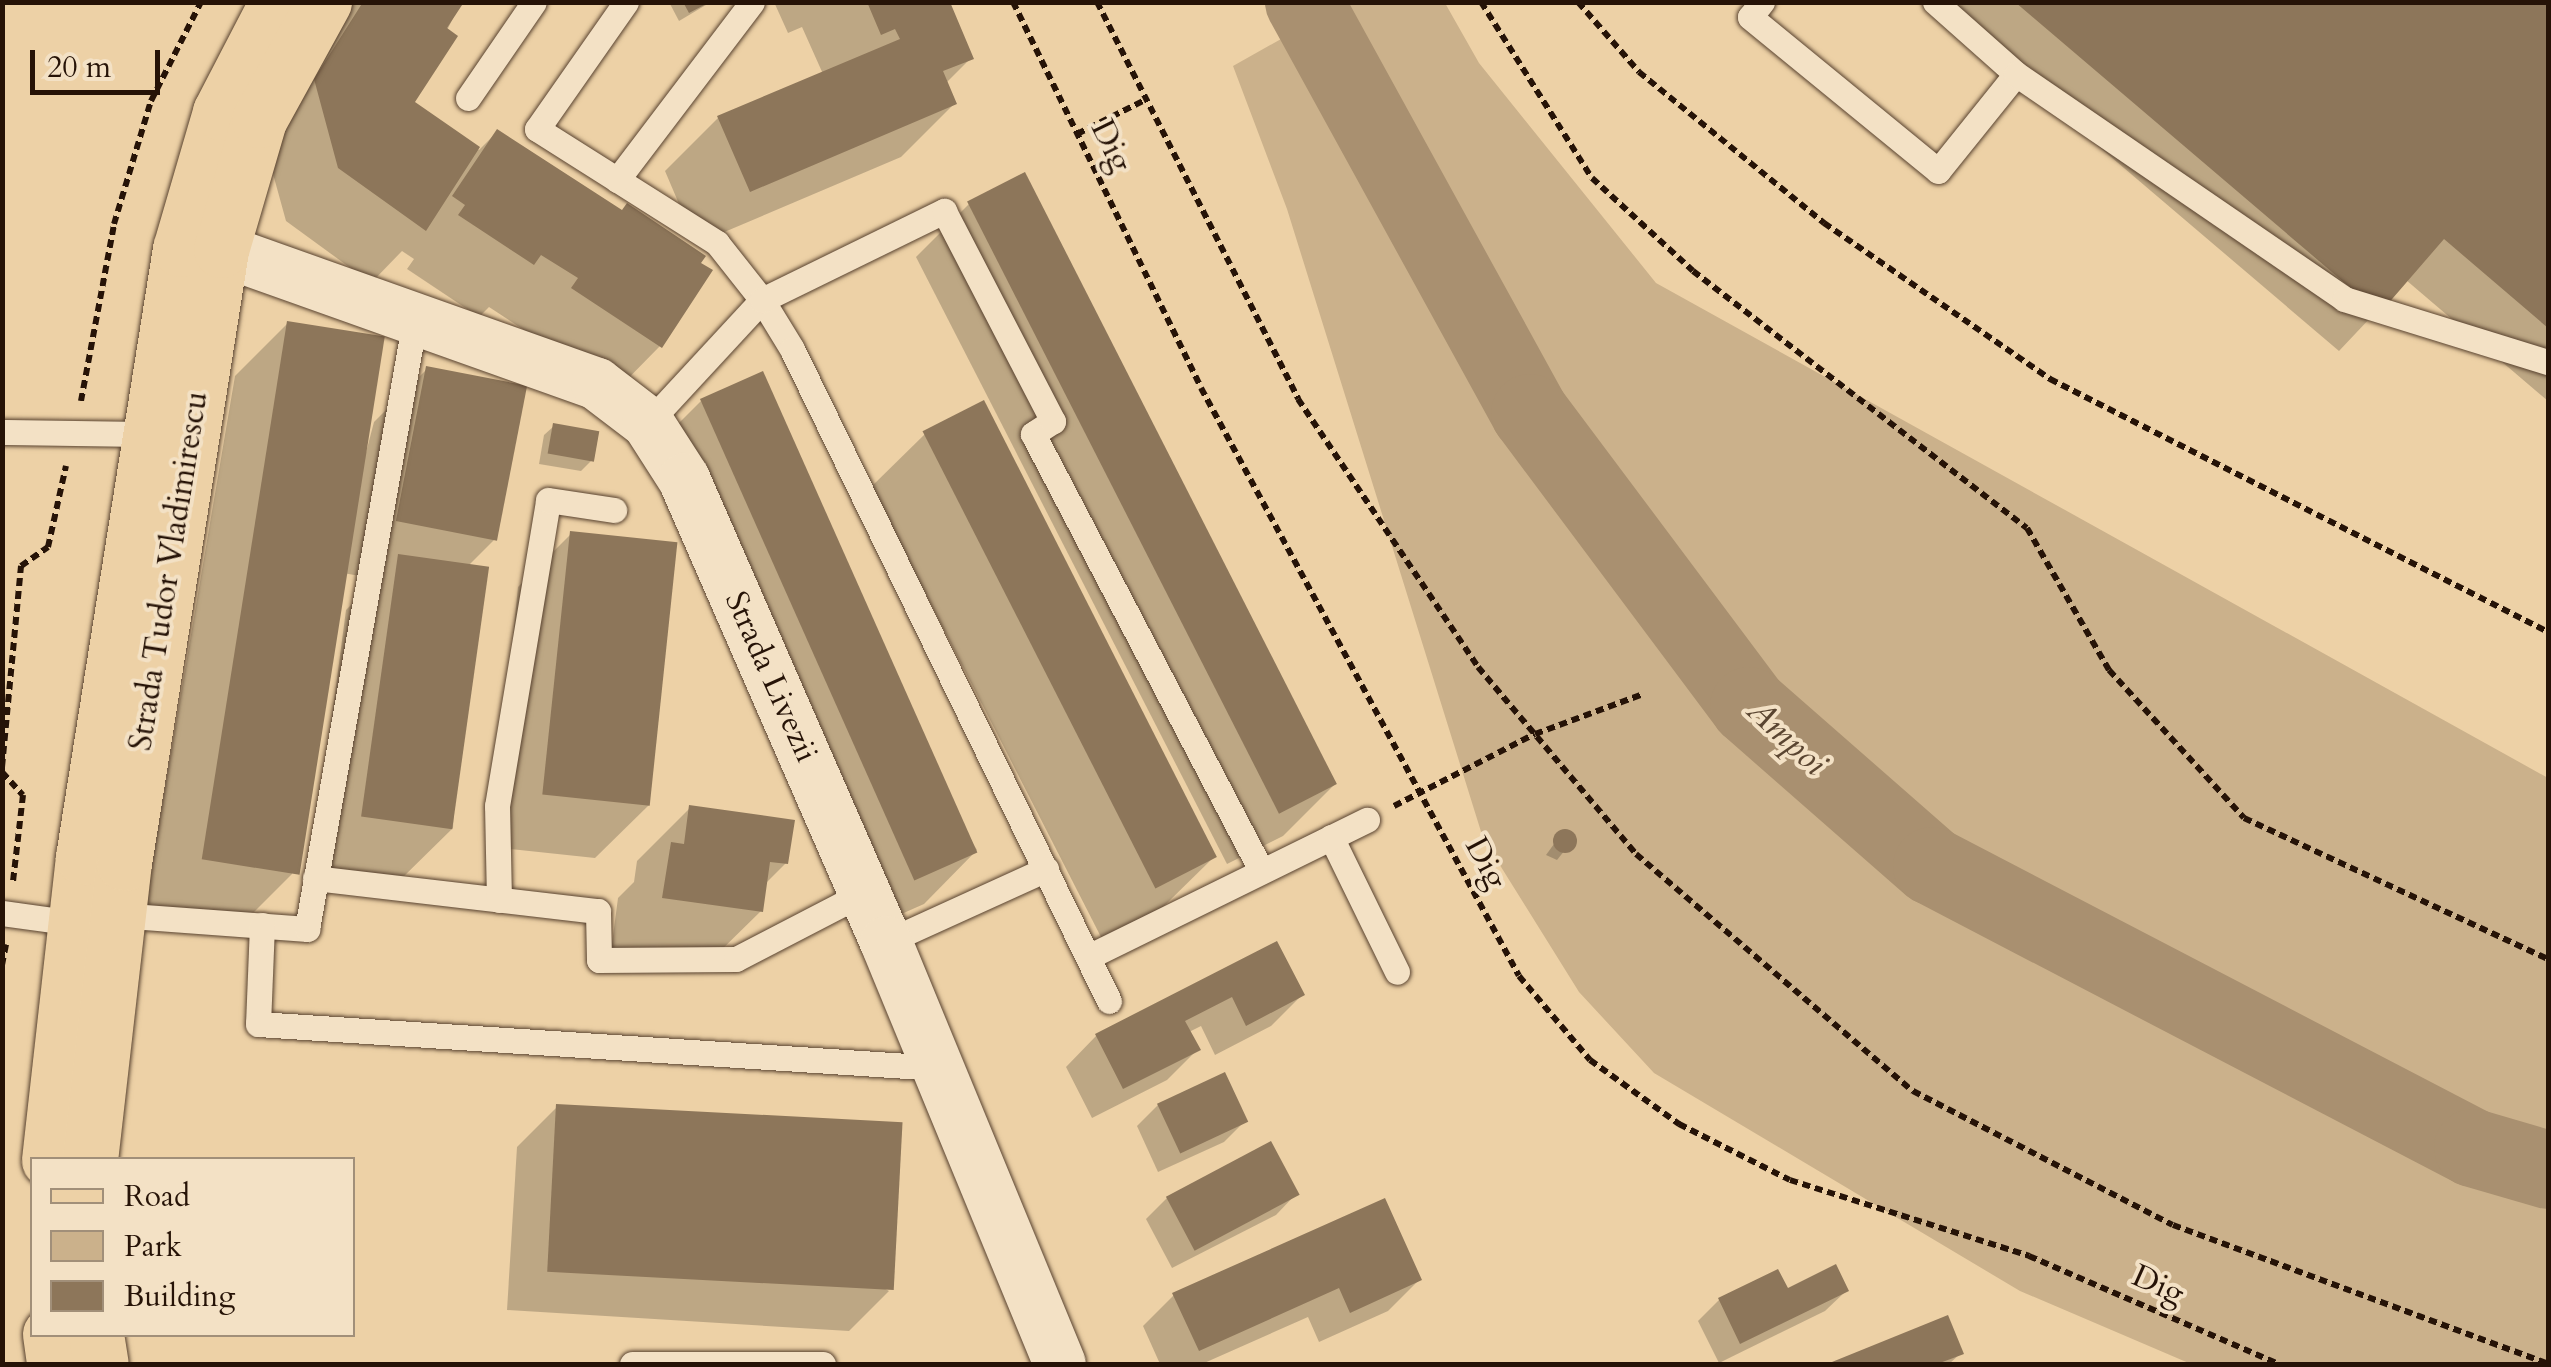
<!DOCTYPE html>
<style>
body{margin:0}
#map{position:relative;width:2551px;height:1367px;overflow:hidden;background:#edd1a6;font-family:Cardo,serif}
div>[style]{position:absolute}
.green>*{inset:0;background:#cbb18b}
.shadow>*{inset:0;background:#0003}
.river>*{height:78px;margin:-39px;padding:0 39px;transform-origin:39px;border-radius:39px;background:#a99070}
.building>*{inset:0;background:#8d765a;transform-origin:0 0}
.round{border-radius:50%}
.path>*{height:6px;margin-top:-3px;transform-origin:0;background:repeating-linear-gradient(90deg,#261307 0 8px,transparent 0 13px)}
.roads{filter:drop-shadow(0 0 2px #58422f) drop-shadow(0 0 2px #58422f)}
.service>*{height:25px;margin:-12.5px;padding:0 12.5px;transform-origin:12.5px;border-radius:12.5px;background:#f3e1c5}
.minor>*{height:52px;margin:-26px;padding:0 26px;transform-origin:26px;border-radius:26px;background:#f3e1c5}
.primary>*{height:55px;margin:-27.5px;padding:0 27.5px;transform-origin:27.5px;border-radius:27.5px;background:#edd1a6}
span{translate:-50% -50%;white-space:nowrap;text-align:center;line-height:1.15;-webkit-text-stroke:8px #f3e1c5;paint-order:stroke}
.street-label{font-size:32px;color:#261307}
.water-label{font-size:35px;color:#5a4531;font-style:italic}
.frame{position:absolute;inset:0;border:5px solid #261307;pointer-events:none}
.legend{position:absolute;left:30px;top:1157px;width:325px;height:180px;box-sizing:border-box;background:#f3e1c5;border:2px solid #a18f79;margin:0;padding:12px 18px;list-style:none;font-size:30px;color:#261307}
.legend li{display:flex;align-items:center;gap:20px;height:50px}
.legend b{width:50px;border:2px solid #a18f79}
.scale{position:absolute;left:30px;top:50px;width:130px;height:45px;box-sizing:border-box;border:5px solid #261307;border-top:0;padding-left:12px;font-size:30px;line-height:35px;white-space:nowrap;color:#261307;-webkit-text-stroke:8px #f3e1c5;paint-order:stroke}
</style>
<div id="map">
<div class="green">
<div style="clip-path:polygon(1345px 3px,1445px 3px,1479px 63px,1656px 283px,2548px 778px,2548px 1364px,2191px 1364px,2020px 1291px,1654px 1073px,1579px 992px,1483px 838px,1287px 209px,1233px 66px)"></div>
</div>
<div class="shadow">
<div style="clip-path:polygon(347px 2px,461px 2px,411px 103px,479px 150px,497px 132px,660px 346px,607px 400px,527px 332px,489px 307px,479px 317px,407px 269px,414px 259px,402px 251px,371px 283px,286px 221px,262px 134px)"></div>
<div style="clip-path:polygon(669px 2px,711px 2px,679px 21px)"></div>
<div style="clip-path:polygon(774px 2px,947px 2px,971px 58px,946px 83px,954px 104px,901px 157px,696px 244px,665px 171px,718px 118px,823px 74px,802px 27px,788px 33px)"></div>
<div style="clip-path:polygon(1929px 2px,2548px 2px,2548px 401px,2406px 280px,2339px 351px)"></div>
<div style="clip-path:polygon(969px 204px,1336px 783px,1283px 836px,1227px 864px,916px 257px)"></div>
<div style="clip-path:polygon(288px 323px,359px 479px,374px 422px,427px 369px,496px 538px,468px 566px,453px 828px,399px 881px,312px 869px,346px 610px,377px 579px,343px 573px,292px 874px,239px 927px,144px 911px,235px 376px)"></div>
<div style="clip-path:polygon(701px 401px,977px 850px,924px 904px,863px 931px,648px 454px)"></div>
<div style="clip-path:polygon(554px 426px,591px 461px,581px 471px,539px 464px,544px 435px)"></div>
<div style="clip-path:polygon(925px 434px,1215px 856px,1161px 909px,1102px 939px,871px 487px)"></div>
<div style="clip-path:polygon(571px 534px,649px 805px,595px 858px,492px 847px,518px 587px)"></div>
<div style="clip-path:polygon(690px 808px,786px 863px,764px 885px,761px 911px,707px 964px,611px 951px,618px 898px,634px 882px,637px 861px)"></div>
<div style="clip-path:polygon(1562px 833px,1573px 840px,1557px 860px,1546px 855px)"></div>
<div style="clip-path:polygon(1276px 944px,1302px 995px,1271px 1026px,1215px 1055px,1201px 1026px,1189px 1032px,1198px 1049px,1167px 1080px,1092px 1118px,1066px 1067px,1096px 1036px)"></div>
<div style="clip-path:polygon(1158px 1105px,1245px 1121px,1224px 1142px,1158px 1172px,1137px 1126px)"></div>
<div style="clip-path:polygon(557px 1107px,889px 1291px,849px 1331px,507px 1310px,517px 1147px)"></div>
<div style="clip-path:polygon(1296px 1194px,1276px 1215px,1172px 1268px,1146px 1219px,1167px 1198px)"></div>
<div style="clip-path:polygon(1419px 1280px,1388px 1311px,1319px 1342px,1308px 1317px,1202px 1364px,1160px 1364px,1143px 1326px,1174px 1295px)"></div>
<div style="clip-path:polygon(1786px 1291px,1846px 1291px,1825px 1311px,1719px 1363px,1698px 1321px,1719px 1300px)"></div>
<div style="clip-path:polygon(1947px 1318px,1961px 1353px,1949px 1364px,1833px 1364px)"></div>
</div>
<div class="river">
<div style="left:1304px;top:2px;width:469px;rotate:61.2deg"></div>
<div style="left:1530px;top:413px;width:366px;rotate:53.2deg"></div>
<div style="left:1749px;top:706px;width:243px;rotate:41.2deg"></div>
<div style="left:1932px;top:866px;width:610px;rotate:27.53deg"></div>
<div style="left:2473px;top:1148px;width:78px;rotate:16.3deg"></div>
</div>
<div class="building">
<div style="clip-path:polygon(363px 2px,464px 2px,447px 28px,458px 36px,415px 102px,480px 147px,426px 231px,338px 168px,314px 79px)"></div>
<div style="clip-path:polygon(683px 2px,710px 2px,689px 13px)"></div>
<div style="clip-path:polygon(867px 2px,950px 2px,974px 59px,943px 71px,957px 104px,750px 192px,717px 116px,900px 39px,895px 29px,881px 35px)"></div>
<div style="clip-path:polygon(2015px 2px,2548px 2px,2548px 328px,2444px 239px,2380px 313px)"></div>
<div style="clip-path:polygon(497px 129px,622px 210px,627px 203px,706px 256px,701px 263px,713px 270px,662px 348px,571px 288px,578px 278px,541px 255px,534px 265px,458px 215px,465px 205px,452px 196px)"></div>
<div style="left:1025px;top:172px;width:687px;height:65px;rotate:63deg"></div>
<div style="left:287px;top:321px;width:99px;height:545px;rotate:9deg"></div>
<div style="left:426px;top:366px;width:103px;height:158px;rotate:11deg"></div>
<div style="left:763px;top:371px;width:527px;height:69px;rotate:66deg"></div>
<div style="left:984px;top:400px;width:513px;height:69px;rotate:63deg"></div>
<div style="left:553px;top:423px;width:47px;height:31px;rotate:10deg"></div>
<div style="left:570px;top:531px;width:108px;height:265px;rotate:6deg"></div>
<div style="left:398px;top:554px;width:92px;height:265px;rotate:8deg"></div>
<div style="clip-path:polygon(689px 805px,795px 820px,788px 864px,770px 862px,763px 912px,662px 898px,671px 842px,684px 844px)"></div>
<div class="round" style="left:1553px;top:829px;width:24px;height:24px"></div>
<div style="clip-path:polygon(1277px 941px,1305px 995px,1246px 1026px,1232px 997px,1185px 1021px,1201px 1050px,1123px 1089px,1095px 1034px)"></div>
<div style="left:1225px;top:1072px;width:55px;height:75px;rotate:65deg"></div>
<div style="left:556px;top:1104px;width:347px;height:168px;rotate:3deg"></div>
<div style="left:1271px;top:1141px;width:61px;height:119px;rotate:62deg"></div>
<div style="clip-path:polygon(1385px 1198px,1422px 1280px,1350px 1313px,1339px 1288px,1199px 1351px,1172px 1293px)"></div>
<div style="clip-path:polygon(1836px 1264px,1849px 1291px,1740px 1344px,1718px 1298px,1778px 1269px,1788px 1288px)"></div>
<div style="clip-path:polygon(1948px 1315px,1964px 1354px,1937px 1364px,1827px 1364px)"></div>
</div>
<div class="path">
<div style="left:1013px;top:2px;width:429px;rotate:64deg"></div>
<div style="left:1201px;top:388px;width:668px;rotate:61.59deg"></div>
<div style="left:1519px;top:976px;width:110px;rotate:49.8deg"></div>
<div style="left:1590px;top:1060px;width:110px;rotate:35.7deg"></div>
<div style="left:1679px;top:1124px;width:124px;rotate:26.8deg"></div>
<div style="left:1790px;top:1180px;width:251px;rotate:17.6deg"></div>
<div style="left:2029px;top:1256px;width:272px;rotate:23.4deg"></div>
<div style="left:1097px;top:2px;width:445px;rotate:63.1deg"></div>
<div style="left:1298px;top:399px;width:323px;rotate:56.1deg"></div>
<div style="left:1478px;top:667px;width:245px;rotate:49.8deg"></div>
<div style="left:1636px;top:854px;width:365px;rotate:40.6deg"></div>
<div style="left:1913px;top:1091px;width:292px;rotate:27.3deg"></div>
<div style="left:2173px;top:1225px;width:400px;rotate:20.3deg"></div>
<div style="left:1481px;top:2px;width:208px;rotate:57.8deg"></div>
<div style="left:1592px;top:178px;width:137px;rotate:42.6deg"></div>
<div style="left:1693px;top:271px;width:421px;rotate:37.6deg"></div>
<div style="left:2027px;top:528px;width:164px;rotate:60deg"></div>
<div style="left:2109px;top:670px;width:200px;rotate:47.6deg"></div>
<div style="left:2244px;top:818px;width:335px;rotate:24.9deg"></div>
<div style="left:1578px;top:2px;width:93px;rotate:48.9deg"></div>
<div style="left:1639px;top:72px;width:239px;rotate:39.2deg"></div>
<div style="left:1824px;top:223px;width:275px;rotate:34.6deg"></div>
<div style="left:2050px;top:379px;width:559px;rotate:26.93deg"></div>
<div style="left:1077px;top:134px;width:78px;rotate:-26.6deg"></div>
<div style="left:81px;top:401px;width:180px;rotate:-79.4deg"></div>
<div style="left:114px;top:224px;width:128px;rotate:-73.3deg"></div>
<div style="left:151px;top:101px;width:111px;rotate:-63.2deg"></div>
<div style="left:2px;top:767px;width:202px;rotate:-84.6deg"></div>
<div style="left:21px;top:566px;width:33px;rotate:-35deg"></div>
<div style="left:48px;top:547px;width:83px;rotate:-77.5deg"></div>
<div style="left:2px;top:772px;width:31px;rotate:48deg"></div>
<div style="left:23px;top:795px;width:88px;rotate:96.6deg"></div>
<div style="left:1394px;top:806px;width:158px;rotate:-27.1deg"></div>
<div style="left:1535px;top:734px;width:115px;rotate:-20.3deg"></div>
<div style="left:2px;top:965px;width:21px;rotate:-79deg"></div>
</div>
<div class="roads">
<div class="service">
<div style="left:626px;top:2px;width:155px;rotate:125deg"></div>
<div style="left:537px;top:129px;width:213px;rotate:32.3deg"></div>
<div style="left:717px;top:243px;width:73px;rotate:51.7deg"></div>
<div style="left:762px;top:300px;width:57px;rotate:58.5deg"></div>
<div style="left:792px;top:349px;width:725px;rotate:64.07deg"></div>
<div style="left:1762px;top:2px;width:19px;rotate:129deg"></div>
<div style="left:1750px;top:17px;width:243px;rotate:39.3deg"></div>
<div style="left:1938px;top:171px;width:124px;rotate:-51.2deg"></div>
<div style="left:1935px;top:2px;width:108px;rotate:41.6deg"></div>
<div style="left:2016px;top:74px;width:398px;rotate:34.4deg"></div>
<div style="left:2344px;top:299px;width:214px;rotate:17.2deg"></div>
<div style="left:468px;top:98px;width:116px;rotate:-55.5deg"></div>
<div style="left:617px;top:180px;width:223px;rotate:-52.8deg"></div>
<div style="left:648px;top:423px;width:168px;rotate:-47.2deg"></div>
<div style="left:762px;top:300px;width:203px;rotate:-26.1deg"></div>
<div style="left:944px;top:211px;width:237px;rotate:62.6deg"></div>
<div style="left:1053px;top:421px;width:24px;rotate:147deg"></div>
<div style="left:1033px;top:434px;width:492px;rotate:62.4deg"></div>
<div style="left:2px;top:432px;width:146px;rotate:0.8deg"></div>
<div style="left:1331px;top:837px;width:150px;rotate:63.9deg"></div>
<div style="left:315px;top:878px;width:285px;rotate:6.7deg"></div>
<div style="left:598px;top:911px;width:49px;rotate:88.8deg"></div>
<div style="left:599px;top:960px;width:137px;rotate:-0.4deg"></div>
<div style="left:736px;top:959px;width:145px;rotate:-27.4deg"></div>
<div style="left:499px;top:900px;width:94px;rotate:-91.2deg"></div>
<div style="left:497px;top:806px;width:310px;rotate:-80.5deg"></div>
<div style="left:548px;top:500px;width:67px;rotate:8.6deg"></div>
<div style="left:2px;top:913px;width:74px;rotate:7.8deg"></div>
<div style="left:117px;top:915px;width:191px;rotate:4.2deg"></div>
<div style="left:307px;top:929px;width:619px;rotate:-79.96deg"></div>
<div style="left:262px;top:925px;width:99px;rotate:92.3deg"></div>
<div style="left:258px;top:1024px;width:682px;rotate:3.7deg"></div>
<div style="left:886px;top:942px;width:176px;rotate:-24.5deg"></div>
<div style="left:1088px;top:957px;width:311px;rotate:-26.2deg"></div>
<div style="left:632px;top:1364px;width:191px"></div>
</div>
<div class="minor">
<div style="left:221px;top:250px;width:399px;rotate:19.6deg"></div>
<div style="left:597px;top:384px;width:64px;rotate:37.4deg"></div>
<div style="left:648px;top:423px;width:67px;rotate:57.3deg"></div>
<div style="left:684px;top:479px;width:505px;rotate:66.43deg"></div>
<div style="left:886px;top:942px;width:456px;rotate:67.6deg"></div>
</div>
<div class="primary">
<div style="left:49px;top:1160px;width:305px;rotate:-83.6deg"></div>
<div style="left:83px;top:857px;width:616px;rotate:-80.94deg"></div>
<div style="left:180px;top:249px;width:143px;rotate:-73.7deg"></div>
<div style="left:220px;top:112px;width:124px;rotate:-62.6deg"></div>
<div style="left:90px;top:1160px;width:299px;rotate:-83.5deg"></div>
<div style="left:124px;top:863px;width:621px;rotate:-81.01deg"></div>
<div style="left:221px;top:250px;width:135px;rotate:-73.7deg"></div>
<div style="left:259px;top:120px;width:135px;rotate:-61.2deg"></div>
<div style="left:50px;top:1334px;width:30px;rotate:82deg"></div>
<div style="left:96px;top:1334px;width:30px;rotate:81deg"></div>
</div>
</div>
<div class="street-label">
<span style="left:1111px;top:146px;rotate:64deg">Dig</span>
<span style="left:169px;top:571px;rotate:-81deg">Strada Tudor Vladimirescu</span>
<span style="left:771px;top:677px;rotate:66deg">Strada Livezii</span>
<span style="left:1486px;top:863px;rotate:62deg">Dig</span>
<span style="left:2158px;top:1285px;rotate:24deg">Dig</span>
</div>
<div class="water-label">
<span style="left:1787px;top:737px;rotate:43deg">Ampoi</span>
</div>
<div class="frame"></div>
<ul class="legend">
<li><b style="height:12px;background:#edd1a6"></b>Road</li>
<li><b style="height:28px;background:#cbb18b"></b>Park</li>
<li><b style="height:28px;background:#8d765a"></b>Building</li>
</ul>
<div class="scale">20 m</div>
</div>
